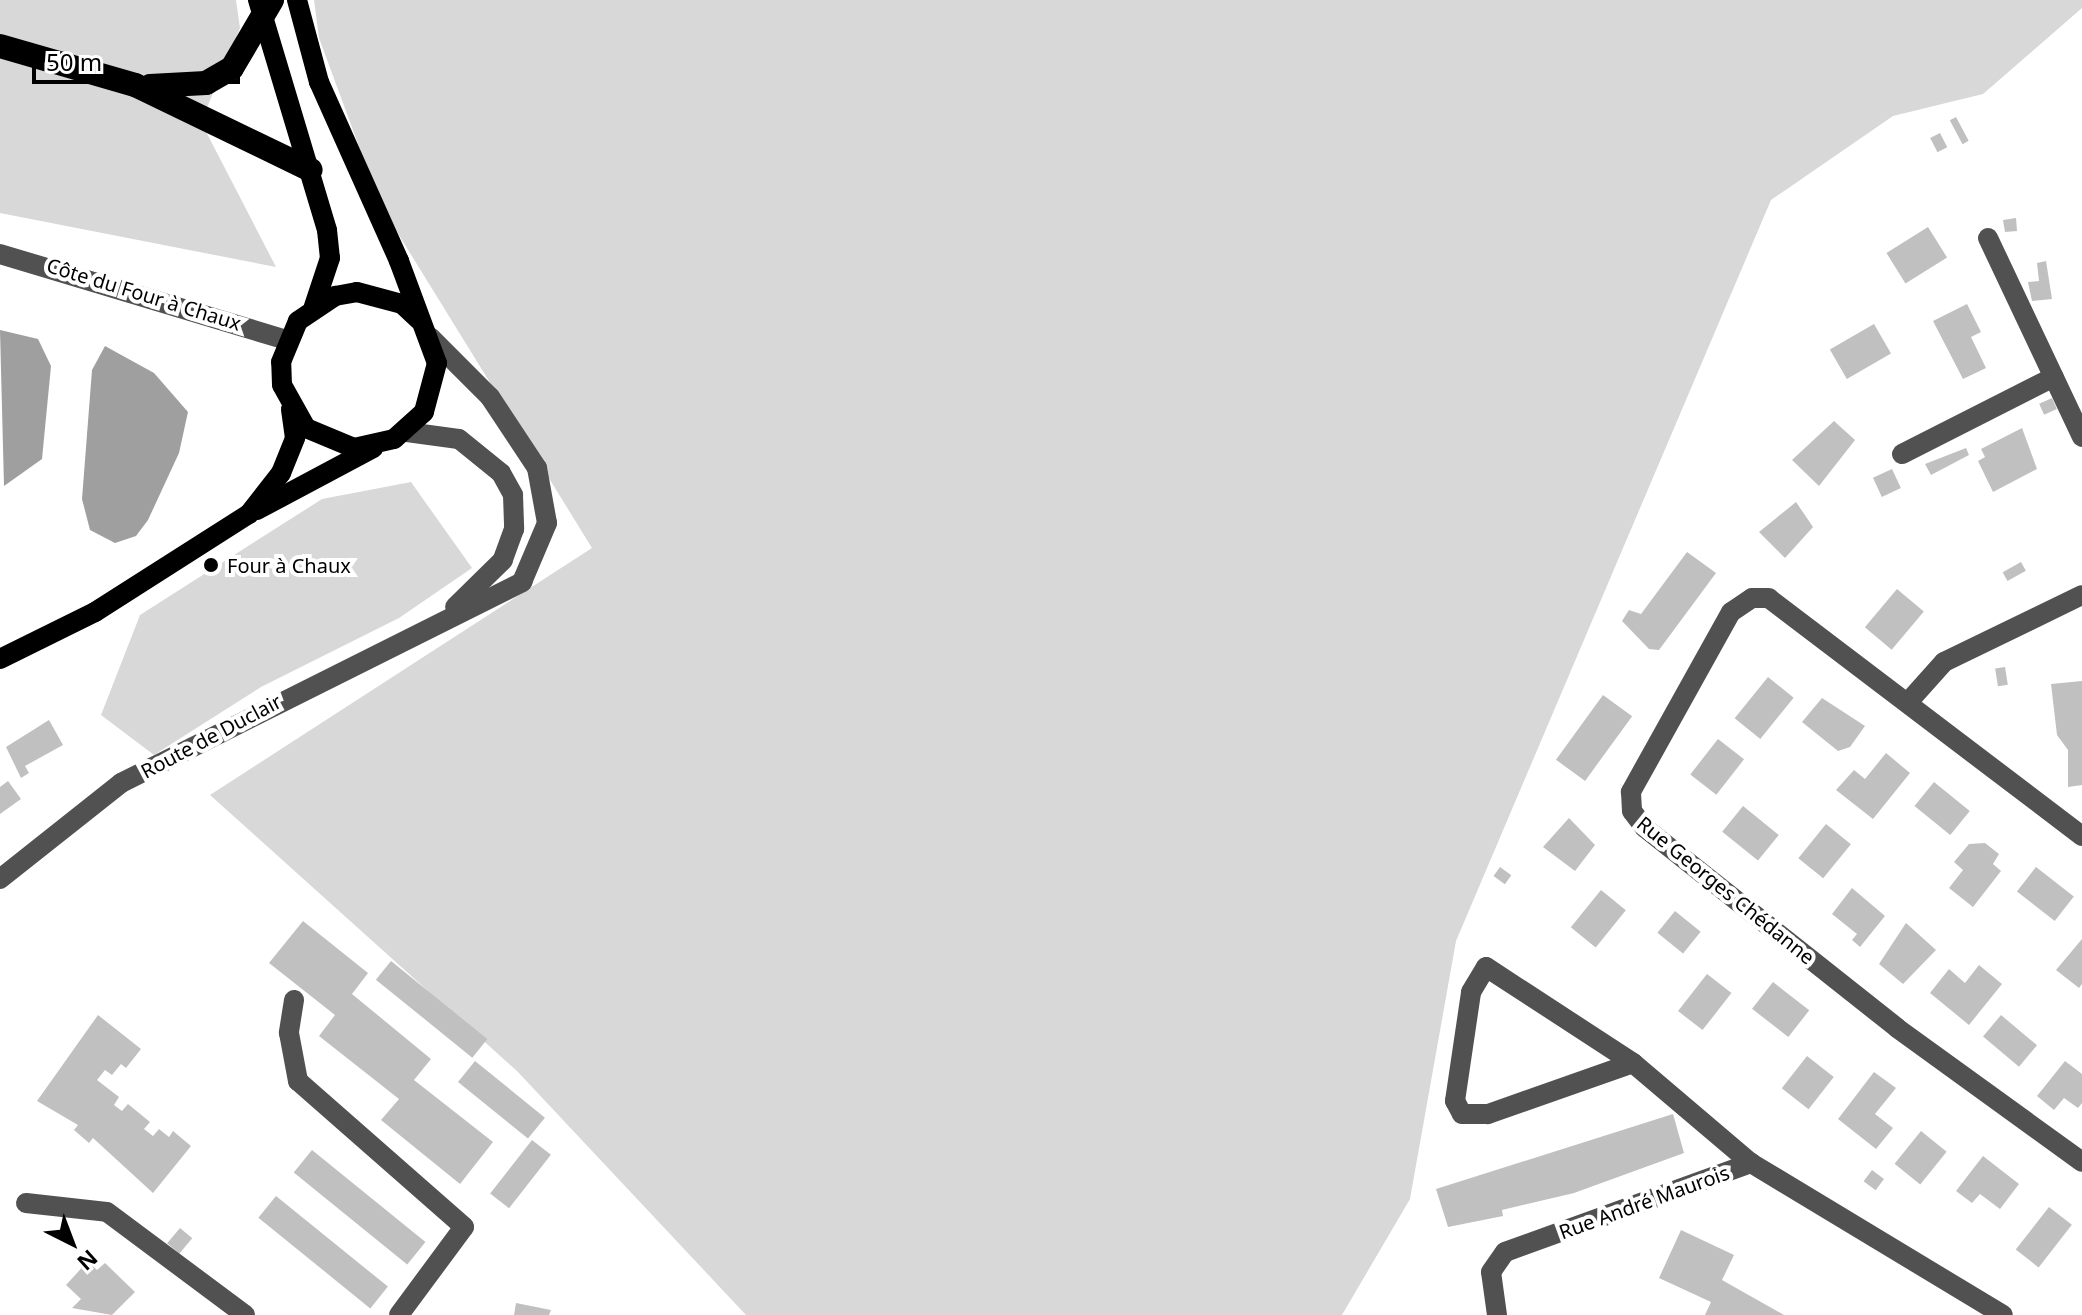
<!DOCTYPE html>
<meta charset="utf-8">
<style>
body{margin:0}
#map{position:relative;width:2082px;height:1315px;overflow:hidden;background:#fff;font-family:"Noto Sans",sans-serif}
div>[style]{position:absolute}
.green>*{inset:0;background:#d8d8d8}
.water>*{inset:0;background:#9f9f9f}
.building>*{inset:0;background:#c0c0c0;transform-origin:0 0}
.minor>*{height:20px;margin:-10px;padding:0 10px;transform-origin:10px;border-radius:10px;background:#515151}
.major>*{height:20px;margin:-10px;padding:0 10px;transform-origin:10px;border-radius:10px;background:#000}
.highway>*{height:24px;margin:-12px;padding:0 12px;transform-origin:12px;border-radius:12px;background:#000}
.dots>*{width:22px;height:22px;translate:-50% -50%;box-sizing:border-box;border:4px solid #fff;border-radius:50%}
span{translate:-50% -50%;white-space:nowrap;text-align:center;line-height:1.15;-webkit-text-stroke:8px #fff;paint-order:stroke}
.street-label{font-size:20px;color:#000}
.poi-label{font-size:20px;color:#000}
.left{translate:0 -50%;text-align:left}
.north{position:absolute;left:32px;top:1203px;width:80px;height:80px;-webkit-text-stroke:6px #fff;paint-order:stroke;rotate:138deg;font-size:22px;font-weight:700;line-height:32px;text-align:center;color:#000}
.north::after{content:'';display:block;margin:auto;width:28px;height:36px;background:#000;clip-path:polygon(50% 0,100% 100%,50% 72%,0 100%)}
.scale{position:absolute;left:32px;top:48px;width:208px;height:36px;box-sizing:border-box;border:4px solid #000;border-top:0;padding-left:10px;font-size:24px;line-height:28px;white-space:nowrap;color:#000;-webkit-text-stroke:6px #fff;paint-order:stroke}
</style>
<div id="map">
<div class="green">
<div style="clip-path:polygon(0 0,236px 0,240px 28px,201px 122px,276px 267px,0 213px)"></div>
<div style="clip-path:polygon(314px 0,2082px 0,2082px 8px,1983px 94px,1893px 116px,1771px 200px,1456px 941px,1410px 1199px,1342px 1315px,746px 1315px,517px 1071px,210px 795px,592px 548px,381px 206px,319px 38px)"></div>
<div style="clip-path:polygon(411px 482px,472px 568px,399px 618px,261px 687px,154px 755px,101px 715px,140px 615px,322px 499px)"></div>
</div>
<div class="water">
<div style="clip-path:polygon(0 330px,38px 339px,51px 366px,42px 459px,4px 486px)"></div>
<div style="clip-path:polygon(105px 346px,154px 373px,188px 412px,179px 453px,148px 520px,136px 536px,115px 543px,90px 530px,82px 499px,92px 370px)"></div>
</div>
<div class="building">
<div style="left:1956px;top:117px;width:27px;height:7px;rotate:62deg"></div>
<div style="left:1940px;top:133px;width:16px;height:11px;rotate:63deg"></div>
<div style="clip-path:polygon(2016px 218px,2017px 231px,2005px 232px,2003px 220px)"></div>
<div style="left:1928px;top:227px;width:36px;height:49px;rotate:58deg"></div>
<div style="clip-path:polygon(2046px 261px,2052px 299px,2032px 301px,2028px 282px,2039px 281px,2037px 263px)"></div>
<div style="clip-path:polygon(1967px 304px,1981px 332px,1971px 337px,1986px 368px,1963px 379px,1933px 321px)"></div>
<div style="left:1874px;top:324px;width:34px;height:51px;rotate:60deg"></div>
<div style="left:2052px;top:398px;width:12px;height:14px;rotate:66deg"></div>
<div style="clip-path:polygon(1834px 421px,1855px 440px,1819px 486px,1792px 460px)"></div>
<div style="clip-path:polygon(2022px 428px,2037px 469px,1993px 492px,1978px 461px,1985px 457px,1981px 449px)"></div>
<div style="clip-path:polygon(1966px 448px,1969px 455px,1931px 475px,1925px 464px)"></div>
<div style="left:1892px;top:469px;width:21px;height:21px;rotate:65deg"></div>
<div style="clip-path:polygon(1796px 502px,1813px 527px,1785px 558px,1759px 532px)"></div>
<div style="clip-path:polygon(1687px 552px,1716px 573px,1659px 650px,1649px 649px,1622px 621px,1629px 610px,1641px 614px)"></div>
<div style="left:2021px;top:562px;width:10px;height:21px;rotate:61deg"></div>
<div style="left:1897px;top:589px;width:35px;height:50px;rotate:40deg"></div>
<div style="left:2005px;top:667px;width:18px;height:10px;rotate:81deg"></div>
<div style="left:1768px;top:677px;width:33px;height:53px;rotate:39deg"></div>
<div style="clip-path:polygon(2082px 681px,2082px 785px,2068px 787px,2068px 750px,2057px 735px,2051px 684px)"></div>
<div style="left:1603px;top:695px;width:36px;height:80px;rotate:36deg"></div>
<div style="clip-path:polygon(1822px 698px,1865px 726px,1850px 747px,1838px 751px,1802px 722px)"></div>
<div style="clip-path:polygon(49px 720px,63px 745px,25px 766px,29px 773px,21px 778px,6px 747px)"></div>
<div style="left:1718px;top:739px;width:33px;height:45px;rotate:38deg"></div>
<div style="clip-path:polygon(1886px 753px,1910px 773px,1873px 819px,1836px 790px,1854px 770px,1865px 779px)"></div>
<div style="clip-path:polygon(8px 781px,21px 799px,0 814px,0 787px)"></div>
<div style="left:1934px;top:782px;width:46px;height:31px;rotate:39deg"></div>
<div style="left:1743px;top:806px;width:46px;height:33px;rotate:39deg"></div>
<div style="clip-path:polygon(1569px 818px,1595px 845px,1575px 871px,1543px 847px)"></div>
<div style="left:1826px;top:824px;width:32px;height:44px;rotate:39deg"></div>
<div style="clip-path:polygon(1985px 843px,1999px 854px,1993px 864px,2001px 871px,1973px 907px,1949px 888px,1963px 870px,1954px 862px,1969px 844px)"></div>
<div style="left:1500px;top:867px;width:14px;height:11px;rotate:36deg"></div>
<div style="left:2036px;top:867px;width:48px;height:31px;rotate:38deg"></div>
<div style="clip-path:polygon(1852px 888px,1885px 916px,1860px 947px,1852px 940px,1857px 934px,1832px 914px)"></div>
<div style="left:1601px;top:890px;width:32px;height:48px;rotate:39deg"></div>
<div style="left:1675px;top:911px;width:33px;height:28px;rotate:39deg"></div>
<div style="clip-path:polygon(303px 921px,368px 973px,352px 994px,431px 1059px,414px 1080px,493px 1142px,460px 1184px,381px 1120px,399px 1099px,319px 1036px,335px 1015px,269px 963px)"></div>
<div style="clip-path:polygon(1906px 923px,1936px 950px,1903px 984px,1879px 964px)"></div>
<div style="clip-path:polygon(2082px 939px,2082px 984px,2079px 988px,2056px 970px)"></div>
<div style="left:391px;top:961px;width:124px;height:24px;rotate:39deg"></div>
<div style="clip-path:polygon(1979px 965px,2002px 984px,1969px 1025px,1930px 993px,1949px 969px,1965px 983px)"></div>
<div style="left:1707px;top:974px;width:31px;height:47px;rotate:38deg"></div>
<div style="left:1773px;top:982px;width:46px;height:34px;rotate:38deg"></div>
<div style="clip-path:polygon(98px 1015px,141px 1049px,126px 1068px,121px 1064px,112px 1075px,105px 1070px,97px 1080px,119px 1097px,114px 1105px,122px 1111px,128px 1104px,150px 1122px,144px 1129px,153px 1136px,159px 1129px,169px 1137px,173px 1131px,191px 1146px,153px 1193px,93px 1138px,89px 1143px,74px 1130px,78px 1125px,37px 1101px)"></div>
<div style="left:2001px;top:1015px;width:47px;height:28px;rotate:40deg"></div>
<div style="left:1807px;top:1056px;width:34px;height:41px;rotate:38deg"></div>
<div style="left:475px;top:1061px;width:90px;height:27px;rotate:39deg"></div>
<div style="clip-path:polygon(2065px 1061px,2082px 1074px,2082px 1103px,2078px 1108px,2064px 1098px,2054px 1110px,2037px 1096px)"></div>
<div style="clip-path:polygon(1874px 1072px,1896px 1088px,1875px 1114px,1893px 1128px,1876px 1149px,1838px 1119px)"></div>
<div style="clip-path:polygon(1673px 1114px,1684px 1153px,1574px 1193px,1502px 1210px,1503px 1216px,1448px 1227px,1436px 1189px)"></div>
<div style="left:1921px;top:1131px;width:33px;height:42px;rotate:39deg"></div>
<div style="left:532px;top:1140px;width:24px;height:68px;rotate:38deg"></div>
<div style="left:312px;top:1150px;width:146px;height:29px;rotate:39deg"></div>
<div style="clip-path:polygon(1983px 1156px,2019px 1184px,2000px 1209px,1980px 1194px,1972px 1203px,1956px 1191px)"></div>
<div style="left:1872px;top:1170px;width:15px;height:14px;rotate:37deg"></div>
<div style="left:276px;top:1196px;width:144px;height:28px;rotate:39deg"></div>
<div style="left:2049px;top:1207px;width:29px;height:54px;rotate:38deg"></div>
<div style="left:180px;top:1228px;width:16px;height:20px;rotate:40deg"></div>
<div style="clip-path:polygon(1681px 1230px,1734px 1255px,1722px 1280px,1784px 1315px,1705px 1315px,1711px 1302px,1659px 1278px)"></div>
<div style="clip-path:polygon(88px 1261px,97px 1270px,105px 1263px,135px 1292px,112px 1315px,72px 1308px,81px 1299px,66px 1285px)"></div>
<div style="clip-path:polygon(516px 1303px,551px 1310px,549px 1315px,514px 1315px)"></div>
</div>
<div class="minor">
<div style="left:1988px;top:238px;width:220px;rotate:64.7deg"></div>
<div style="left:0;top:254px;width:300px;rotate:16.7deg"></div>
<div style="left:407px;top:432px;width:52px;rotate:7.7deg"></div>
<div style="left:459px;top:439px;width:54px;rotate:39deg"></div>
<div style="left:501px;top:473px;width:25px;rotate:61deg"></div>
<div style="left:513px;top:495px;width:34px;rotate:88deg"></div>
<div style="left:514px;top:529px;width:33px;rotate:110deg"></div>
<div style="left:503px;top:560px;width:67px;rotate:135.6deg"></div>
<div style="left:1902px;top:454px;width:170px;rotate:-26.9deg"></div>
<div style="left:1910px;top:700px;width:51px;rotate:-48.2deg"></div>
<div style="left:1944px;top:662px;width:153px;rotate:-25.9deg"></div>
<div style="left:2082px;top:836px;width:393px;rotate:-142.8deg"></div>
<div style="left:1769px;top:598px;width:17px;rotate:180deg"></div>
<div style="left:1752px;top:598px;width:25px;rotate:146deg"></div>
<div style="left:1731px;top:612px;width:206px;rotate:119.1deg"></div>
<div style="left:1631px;top:792px;width:19px;rotate:87deg"></div>
<div style="left:1632px;top:811px;width:21px;rotate:53deg"></div>
<div style="left:1645px;top:828px;width:322px;rotate:38.4deg"></div>
<div style="left:1897px;top:1028px;width:228px;rotate:35.9deg"></div>
<div style="left:0;top:879px;width:154px;rotate:-38.4deg"></div>
<div style="left:121px;top:783px;width:449px;rotate:-26.6deg"></div>
<div style="left:522px;top:582px;width:64px;rotate:-67deg"></div>
<div style="left:547px;top:523px;width:56px;rotate:-100.3deg"></div>
<div style="left:537px;top:468px;width:85px;rotate:-123.5deg"></div>
<div style="left:490px;top:397px;width:85px;rotate:-135deg"></div>
<div style="left:294px;top:1000px;width:33px;rotate:99deg"></div>
<div style="left:289px;top:1033px;width:49px;rotate:79.4deg"></div>
<div style="left:298px;top:1081px;width:221px;rotate:41.3deg"></div>
<div style="left:464px;top:1227px;width:109px;rotate:126.5deg"></div>
<div style="left:1633px;top:1063px;width:154px;rotate:160.6deg"></div>
<div style="left:1488px;top:1114px;width:26px;rotate:180deg"></div>
<div style="left:1462px;top:1114px;width:15px;rotate:-118deg"></div>
<div style="left:1455px;top:1101px;width:110px;rotate:-81.6deg"></div>
<div style="left:1471px;top:992px;width:29px;rotate:-59deg"></div>
<div style="left:1486px;top:967px;width:176px;rotate:33.1deg"></div>
<div style="left:1633px;top:1063px;width:155px;rotate:40.3deg"></div>
<div style="left:1751px;top:1163px;width:294px;rotate:31.1deg"></div>
<div style="left:26px;top:1203px;width:81px;rotate:6.3deg"></div>
<div style="left:107px;top:1212px;width:172px;rotate:36.7deg"></div>
<div style="left:1497px;top:1315px;width:43px;rotate:-97.9deg"></div>
<div style="left:1491px;top:1272px;width:24px;rotate:-55deg"></div>
<div style="left:1505px;top:1252px;width:262px;rotate:-19.9deg"></div>
</div>
<div class="major">
<div style="left:258px;top:0;width:240px;rotate:73.3deg"></div>
<div style="left:327px;top:230px;width:28px;rotate:84deg"></div>
<div style="left:330px;top:258px;width:51px;rotate:108.4deg"></div>
<div style="left:297px;top:0;width:85px;rotate:75deg"></div>
<div style="left:319px;top:82px;width:196px;rotate:65.9deg"></div>
<div style="left:399px;top:261px;width:109px;rotate:69.6deg"></div>
<div style="left:437px;top:363px;width:51px;rotate:104.9deg"></div>
<div style="left:424px;top:412px;width:40px;rotate:138deg"></div>
<div style="left:394px;top:439px;width:41px;rotate:167.3deg"></div>
<div style="left:354px;top:448px;width:52px;rotate:-157.4deg"></div>
<div style="left:306px;top:428px;width:49px;rotate:-119.2deg"></div>
<div style="left:282px;top:385px;width:23px;rotate:-92deg"></div>
<div style="left:281px;top:362px;width:44px;rotate:-67.5deg"></div>
<div style="left:298px;top:321px;width:45px;rotate:-34deg"></div>
<div style="left:335px;top:296px;width:22px;rotate:-10deg"></div>
<div style="left:357px;top:292px;width:47px;rotate:14.9deg"></div>
<div style="left:402px;top:304px;width:23px;rotate:43deg"></div>
<div style="left:257px;top:510px;width:132px;rotate:-28.1deg"></div>
<div style="left:0;top:659px;width:106px;rotate:-26.3deg"></div>
<div style="left:95px;top:612px;width:183px;rotate:-32.5deg"></div>
<div style="left:249px;top:514px;width:52px;rotate:-52deg"></div>
<div style="left:281px;top:473px;width:38px;rotate:-68deg"></div>
<div style="left:295px;top:438px;width:29px;rotate:-98deg"></div>
</div>
<div class="highway">
<div style="left:0;top:46px;width:141px;rotate:16.1deg"></div>
<div style="left:135px;top:85px;width:195px;rotate:25.8deg"></div>
<div style="left:150px;top:86px;width:56px;rotate:-3.1deg"></div>
<div style="left:206px;top:83px;width:30px;rotate:-30deg"></div>
<div style="left:232px;top:68px;width:79px;rotate:-59.5deg"></div>
</div>
<div class="dots">
<div style="left:211px;top:565px;background:#000"></div>
</div>
<div class="street-label">
<span style="left:144px;top:294px;rotate:17deg">Côte du Four à Chaux</span>
<span style="left:211px;top:736px;rotate:-28deg">Route de Duclair</span>
<span style="left:1726px;top:890px;rotate:39deg">Rue Georges Chédanne</span>
<span style="left:1644px;top:1202px;rotate:-20deg">Rue André Maurois</span>
</div>
<div class="poi-label">
<span class="left" style="left:227px;top:565px">Four à Chaux</span>
</div>
<div class="north">N</div>
<div class="scale">50 m</div>
</div>
